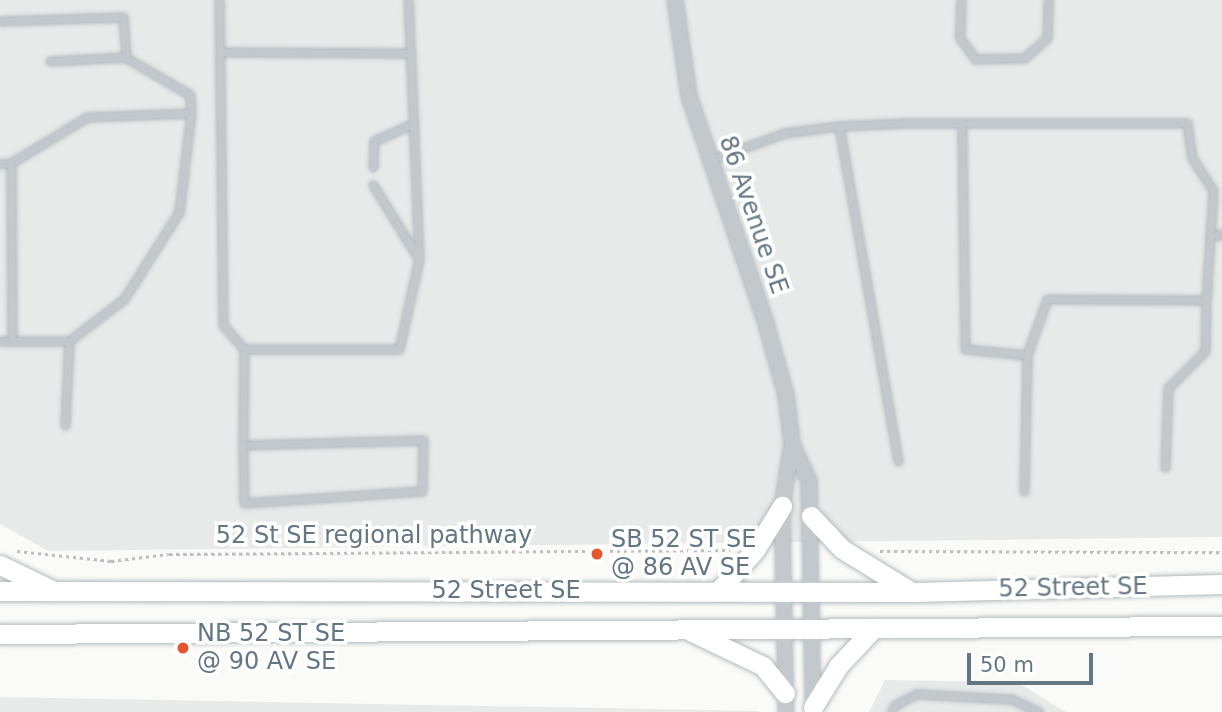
<!DOCTYPE html>
<style>
body{margin:0}
#map{position:relative;width:1222px;height:712px;overflow:hidden;background:#fafaf8;font-family:"DejaVu Sans",sans-serif}
div>[style]{position:absolute}
.built>*{inset:0;background:#e8e9e9}
.path>*{height:2.5px;margin-top:-1.25px;transform-origin:0;background:repeating-linear-gradient(90deg,#bbbfc2 0 3.5px,transparent 0 7px)}
.roads{filter:drop-shadow(0 0 2px #b3babf) drop-shadow(0 0 2px #b3babf)}
.service>*{height:7px;margin:-3.5px;padding:0 3.5px;transform-origin:3.5px;border-radius:3.5px;background:#c3c8cc}
.minor>*{height:14px;margin:-7px;padding:0 7px;transform-origin:7px;border-radius:7px;background:#c3c8cc}
.secondary>*{height:19px;margin:-9.5px;padding:0 9.5px;transform-origin:9.5px;border-radius:9.5px;background:#fff}
.dots>*{width:19px;height:19px;translate:-50% -50%;box-sizing:border-box;border:4px solid #fff;border-radius:50%}
span{translate:-50% -50%;white-space:nowrap;text-align:center;line-height:1.15;-webkit-text-stroke:7px #fff;paint-order:stroke}
.street-label{font-size:24px;color:#657683}
.poi-label{font-size:24px;color:#657683}
.left{translate:0 -50%;text-align:left}
.scale{position:absolute;left:967px;top:653px;width:126px;height:32px;box-sizing:border-box;border:4px solid #657683;border-top:0;padding-left:9px;font-size:21px;line-height:24px;white-space:nowrap;color:#657683;-webkit-text-stroke:5px #fff;paint-order:stroke}
</style>
<div id="map">
<div class="built">
<div style="clip-path:polygon(0 0,1222px 0,1222px 537px,48px 551px,0 524px)"></div>
<div style="clip-path:polygon(885px 680px,1017px 682px,1066px 712px,869px 712px)"></div>
<div style="clip-path:polygon(0 697px,759px 711px,759px 712px,0 712px)"></div>
</div>
<div class="path">
<div style="left:17px;top:551px;width:95px;rotate:6.1deg"></div>
<div style="left:111px;top:561px;width:58px;rotate:-6.9deg"></div>
<div style="left:169px;top:554px;width:561px;rotate:-0.41deg"></div>
<div style="left:880px;top:551px;width:342px;rotate:0.2deg"></div>
</div>
<div class="roads">
<div class="service">
<div style="left:219px;top:0;width:325px;rotate:89.3deg"></div>
<div style="left:223px;top:325px;width:32px;rotate:49deg"></div>
<div style="left:244px;top:349px;width:155px"></div>
<div style="left:399px;top:349px;width:92px;rotate:-77.5deg"></div>
<div style="left:419px;top:259px;width:259px;rotate:-92.4deg"></div>
<div style="left:961px;top:0;width:38px;rotate:92deg"></div>
<div style="left:960px;top:38px;width:26px;rotate:54deg"></div>
<div style="left:975px;top:59px;width:49px;rotate:-1.2deg"></div>
<div style="left:1024px;top:58px;width:30px;rotate:-41deg"></div>
<div style="left:1047px;top:38px;width:38px;rotate:-88deg"></div>
<div style="left:0;top:21px;width:123px;rotate:-1.9deg"></div>
<div style="left:123px;top:17px;width:40px;rotate:85.7deg"></div>
<div style="left:126px;top:57px;width:76px;rotate:177deg"></div>
<div style="left:220px;top:52px;width:191px;rotate:0.3deg"></div>
<div style="left:125px;top:57px;width:75px;rotate:30.3deg"></div>
<div style="left:190px;top:95px;width:18px;rotate:87deg"></div>
<div style="left:839px;top:126px;width:340px;rotate:80deg"></div>
<div style="left:711px;top:160px;width:78px;rotate:-20.3deg"></div>
<div style="left:784px;top:133px;width:55px;rotate:-7.3deg"></div>
<div style="left:839px;top:126px;width:67px;rotate:-2.6deg"></div>
<div style="left:906px;top:123px;width:281px"></div>
<div style="left:1187px;top:123px;width:35px;rotate:82deg"></div>
<div style="left:1192px;top:158px;width:38px;rotate:57deg"></div>
<div style="left:1213px;top:190px;width:110px;rotate:93.6deg"></div>
<div style="left:1206px;top:300px;width:159px;rotate:-179.6deg"></div>
<div style="left:1047px;top:299px;width:59px;rotate:109.7deg"></div>
<div style="left:1027px;top:355px;width:62px;rotate:-174.5deg"></div>
<div style="left:965px;top:349px;width:226px;rotate:-90.8deg"></div>
<div style="left:0;top:164px;width:11px;rotate:-5deg"></div>
<div style="left:373px;top:167px;width:26px;rotate:-88deg"></div>
<div style="left:374px;top:141px;width:44px;rotate:-24.2deg"></div>
<div style="left:373px;top:185px;width:86px;rotate:58.3deg"></div>
<div style="left:1210px;top:234px;width:12px;rotate:5deg"></div>
<div style="left:0;top:341px;width:69px"></div>
<div style="left:69px;top:341px;width:69px;rotate:-37.4deg"></div>
<div style="left:124px;top:299px;width:103px;rotate:-57.7deg"></div>
<div style="left:179px;top:212px;width:100px;rotate:-83.1deg"></div>
<div style="left:191px;top:113px;width:104px;rotate:177.8deg"></div>
<div style="left:87px;top:117px;width:89px;rotate:148.8deg"></div>
<div style="left:11px;top:163px;width:178px;rotate:89.7deg"></div>
<div style="left:65px;top:425px;width:84px;rotate:-87.3deg"></div>
<div style="left:243px;top:445px;width:180px;rotate:-1.6deg"></div>
<div style="left:423px;top:440px;width:51px;rotate:91.1deg"></div>
<div style="left:422px;top:491px;width:178px;rotate:176.1deg"></div>
<div style="left:244px;top:503px;width:58px;rotate:-91deg"></div>
<div style="left:243px;top:445px;width:96px;rotate:-89.4deg"></div>
<div style="left:1165px;top:467px;width:79px;rotate:-87.8deg"></div>
<div style="left:1168px;top:388px;width:52px;rotate:-45deg"></div>
<div style="left:1205px;top:351px;width:51px;rotate:-88.9deg"></div>
<div style="left:1024px;top:491px;width:136px;rotate:-88.7deg"></div>
<div style="left:891px;top:712px;width:8px;rotate:-60deg"></div>
<div style="left:895px;top:705px;width:25px;rotate:-27deg"></div>
<div style="left:917px;top:694px;width:94px;rotate:3deg"></div>
<div style="left:1011px;top:699px;width:31px;rotate:25deg"></div>
</div>
<div class="minor">
<div style="left:675px;top:0;width:97px;rotate:81.7deg"></div>
<div style="left:689px;top:96px;width:241px;rotate:71.3deg"></div>
<div style="left:766px;top:324px;width:74px;rotate:74.3deg"></div>
<div style="left:786px;top:395px;width:49px;rotate:83deg"></div>
<div style="left:792px;top:444px;width:41px;rotate:65.3deg"></div>
<div style="left:809px;top:481px;width:225px;rotate:89deg"></div>
<div style="left:786px;top:712px;width:206px;rotate:-91.1deg"></div>
<div style="left:782px;top:506px;width:63px;rotate:-80.8deg"></div>
</div>
<div class="secondary">
<div style="left:811px;top:516px;width:45px;rotate:46.8deg"></div>
<div style="left:842px;top:549px;width:82px;rotate:31.6deg"></div>
<div style="left:0;top:565px;width:58px;rotate:25.7deg"></div>
<div style="left:720px;top:589px;width:52px;rotate:-48.1deg"></div>
<div style="left:755px;top:550px;width:52px;rotate:-58.5deg"></div>
<div style="left:0;top:591px;width:913px;rotate:0.06deg"></div>
<div style="left:913px;top:592px;width:309px;rotate:-1.5deg"></div>
<div style="left:690px;top:631px;width:81px;rotate:25.6deg"></div>
<div style="left:763px;top:666px;width:35px;rotate:51deg"></div>
<div style="left:0;top:634px;width:1222px;rotate:-0.38deg"></div>
<div style="left:813px;top:707px;width:49px;rotate:-58.2deg"></div>
<div style="left:839px;top:665px;width:51px;rotate:-46.6deg"></div>
</div>
</div>
<div class="dots">
<div style="left:597px;top:554px;background:#e4572e"></div>
<div style="left:183px;top:648px;background:#e4572e"></div>
</div>
<div class="street-label">
<span style="left:753px;top:215px;rotate:71deg">86 Avenue SE</span>
<span style="left:374px;top:536px">52 St SE regional pathway</span>
<span style="left:1073px;top:588px;rotate:-1deg">52 Street SE</span>
<span style="left:506px;top:591px">52 Street SE</span>
</div>
<div class="poi-label">
<span class="left" style="left:611px;top:554px">SB 52 ST SE<br>@ 86 AV SE</span>
<span class="left" style="left:197px;top:648px">NB 52 ST SE<br>@ 90 AV SE</span>
</div>
<div class="scale">50 m</div>
</div>
